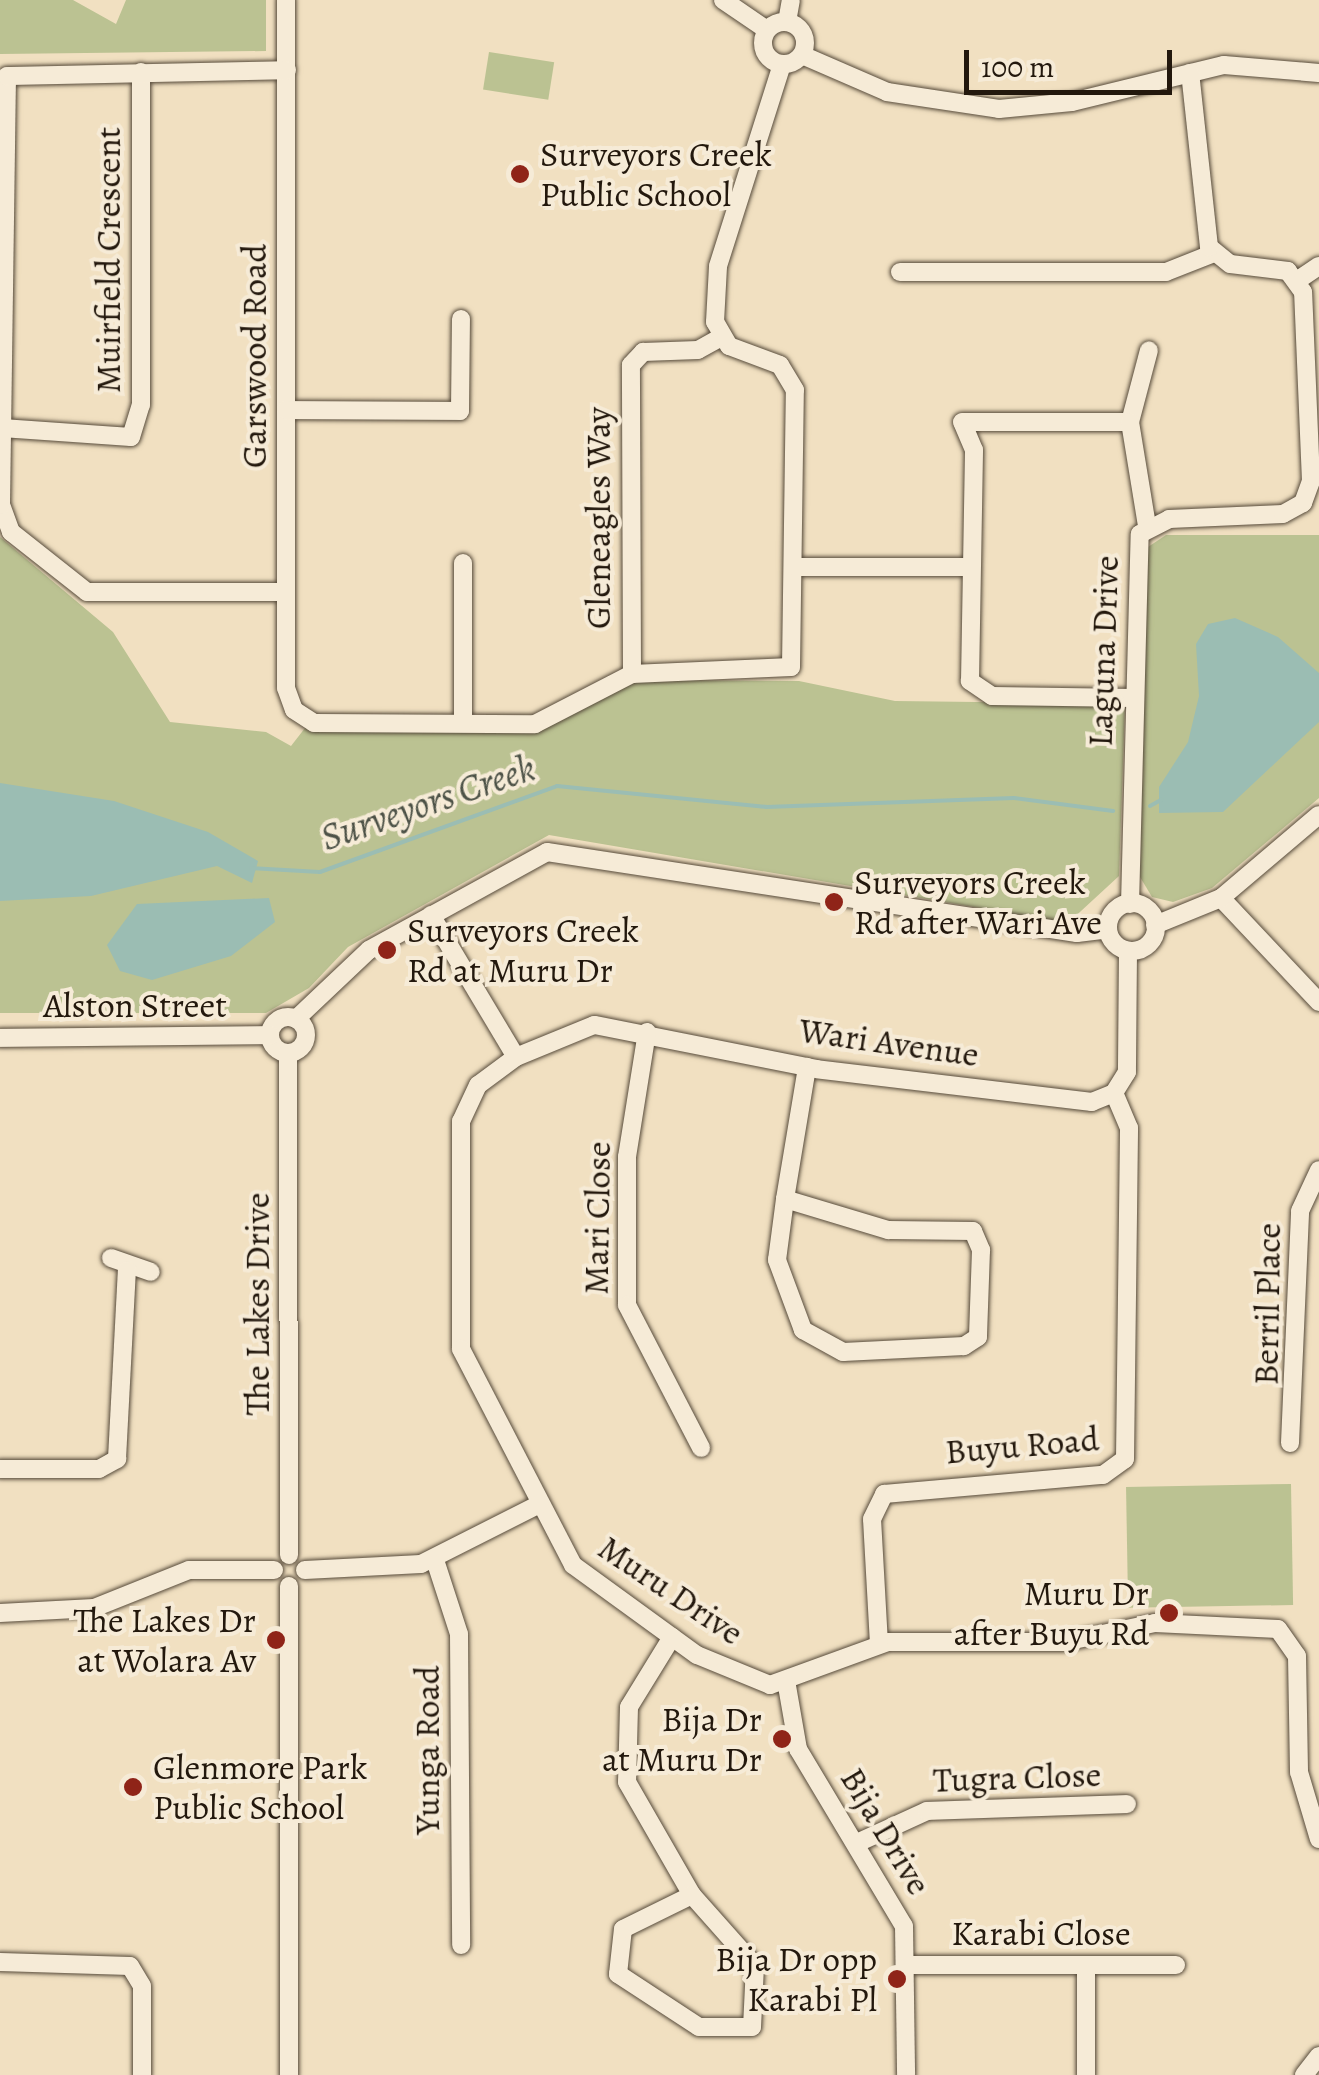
<!DOCTYPE html>
<style>
body{margin:0}
#map{position:relative;width:1319px;height:2075px;overflow:hidden;background:#f1e0c1;font-family:Alegreya,serif}
div>[style]{position:absolute}
.green>*{inset:0;background:#bbc292;transform-origin:0 0}
.water>*{inset:0;background:#9bbdb3}
.stream>*{height:4px;margin:-2px;padding:0 2px;transform-origin:2px;border-radius:2px;background:#9bbdb3}
.roads{filter:drop-shadow(0 0 2px #564a3a) drop-shadow(0 0 2px #564a3a)}
.minor>*{height:18px;margin:-9px;padding:0 9px;transform-origin:9px;border-radius:9px;background:#f6ebd7}
.minor>.ring{margin:-9px;padding:0;box-sizing:content-box;background:none;border:18px solid #f6ebd7;border-radius:50%}
.dots>*{width:28px;height:28px;translate:-50% -50%;box-sizing:border-box;border:5px solid #f6ebd7;border-radius:50%}
span{translate:-50% -50%;white-space:nowrap;text-align:center;line-height:1.15;-webkit-text-stroke:8px #f6ebd7;paint-order:stroke}
.poi-label{font-size:35px;color:#23180d}
.left{translate:0 -50%;text-align:left}
.right{translate:-100% -50%;text-align:right}
.street-label{font-size:35px;color:#23180d}
.water-label{font-size:38px;color:#4d5247;font-style:italic}
.scale{position:absolute;left:964px;top:50px;width:208px;height:45px;box-sizing:border-box;border:5px solid #23180d;border-top:0;padding-left:12px;font-size:30px;line-height:35px;white-space:nowrap;color:#23180d;-webkit-text-stroke:8px #f6ebd7;paint-order:stroke}
</style>
<div id="map">
<div class="green">
<div style="clip-path:polygon(0 0,73px 0,116px 24px,126px 0,266px 0,266px 51px,0 54px)"></div>
<div style="left:489px;top:52px;width:66px;height:38px;rotate:9deg"></div>
<div style="clip-path:polygon(1166px 535px,1319px 535px,1319px 798px,1212px 888px,1173px 902px,1152px 897px,1140px 877px,1148px 547px)"></div>
<div style="clip-path:polygon(0 537px,113px 632px,170px 722px,266px 732px,291px 746px,305px 728px,537px 730px,633px 680px,799px 681px,895px 701px,1125px 704px,1119px 876px,1068px 923px,549px 835px,348px 947px,309px 988px,266px 1013px,0 1013px)"></div>
<div style="left:1291px;top:1484px;width:121px;height:165px;rotate:89deg"></div>
</div>
<div class="water">
<div style="clip-path:polygon(1235px 618px,1278px 637px,1319px 673px,1319px 722px,1223px 812px,1159px 813px,1159px 787px,1188px 742px,1199px 696px,1196px 644px,1208px 624px)"></div>
<div style="clip-path:polygon(0 783px,114px 801px,208px 832px,258px 861px,252px 883px,217px 866px,91px 896px,0 901px)"></div>
<div style="clip-path:polygon(269px 898px,275px 922px,231px 956px,152px 980px,120px 971px,107px 945px,137px 904px)"></div>
</div>
<div class="stream">
<div style="left:1150px;top:806px;width:13px;rotate:-29deg"></div>
<div style="left:251px;top:868px;width:69px;rotate:3.3deg"></div>
<div style="left:320px;top:872px;width:252px;rotate:-19.9deg"></div>
<div style="left:557px;top:786px;width:210px;rotate:5.7deg"></div>
<div style="left:766px;top:807px;width:248px;rotate:-2.1deg"></div>
<div style="left:1014px;top:798px;width:100px;rotate:7.5deg"></div>
</div>
<div class="roads">
<div class="minor">
<div style="left:286px;top:0;width:688px;rotate:90deg"></div>
<div style="left:286px;top:688px;width:23px;rotate:70deg"></div>
<div style="left:294px;top:710px;width:24px;rotate:33deg"></div>
<div style="left:314px;top:723px;width:221px;rotate:0.3deg"></div>
<div style="left:535px;top:724px;width:109px;rotate:-27.3deg"></div>
<div style="left:632px;top:674px;width:159px;rotate:-2.5deg"></div>
<div style="left:791px;top:667px;width:277px;rotate:-89.2deg"></div>
<div style="left:795px;top:390px;width:29px;rotate:-121deg"></div>
<div style="left:780px;top:365px;width:54px;rotate:-159.6deg"></div>
<div style="left:729px;top:346px;width:28px;rotate:-120deg"></div>
<div style="left:715px;top:322px;width:56px;rotate:-86.9deg"></div>
<div style="left:718px;top:266px;width:212px;rotate:-72.4deg"></div>
<div style="left:723px;top:0;width:53px;rotate:34.3deg"></div>
<div class="ring" style="left:763px;top:22px;width:24px;height:24px"></div>
<div style="left:787px;top:22px;width:22px;rotate:-80deg"></div>
<div style="left:802px;top:55px;width:93px;rotate:23.5deg"></div>
<div style="left:887px;top:92px;width:113px;rotate:8.6deg"></div>
<div style="left:999px;top:109px;width:73px;rotate:-5.5deg"></div>
<div style="left:1072px;top:102px;width:156px;rotate:-13.7deg"></div>
<div style="left:1224px;top:65px;width:95px;rotate:4.8deg"></div>
<div style="left:900px;top:272px;width:266px"></div>
<div style="left:1166px;top:272px;width:52px;rotate:-21.6deg"></div>
<div style="left:1298px;top:280px;width:25px;rotate:-34deg"></div>
<div style="left:286px;top:410px;width:174px;rotate:0.3deg"></div>
<div style="left:460px;top:411px;width:92px;rotate:-89.4deg"></div>
<div style="left:1130px;top:422px;width:74px;rotate:-75.2deg"></div>
<div style="left:2px;top:428px;width:129px;rotate:4deg"></div>
<div style="left:131px;top:437px;width:34px;rotate:-73deg"></div>
<div style="left:141px;top:405px;width:333px;rotate:-90deg"></div>
<div style="left:463px;top:563px;width:160px;rotate:90deg"></div>
<div style="left:796px;top:567px;width:174px"></div>
<div style="left:286px;top:592px;width:199px;rotate:180deg"></div>
<div style="left:87px;top:592px;width:97px;rotate:-141.7deg"></div>
<div style="left:11px;top:532px;width:29px;rotate:-110deg"></div>
<div style="left:1px;top:505px;width:429px;rotate:-89.2deg"></div>
<div style="left:7px;top:76px;width:280px;rotate:-1.2deg"></div>
<div style="left:632px;top:674px;width:309px;rotate:-90.2deg"></div>
<div style="left:631px;top:365px;width:18px;rotate:-47deg"></div>
<div style="left:643px;top:352px;width:55px;rotate:-2.1deg"></div>
<div style="left:698px;top:350px;width:26px;rotate:-29deg"></div>
<div style="left:1133px;top:698px;width:141px;rotate:-179.2deg"></div>
<div style="left:992px;top:696px;width:27px;rotate:-146deg"></div>
<div style="left:970px;top:681px;width:231px;rotate:-89deg"></div>
<div style="left:974px;top:450px;width:30px;rotate:-113deg"></div>
<div style="left:962px;top:422px;width:168px"></div>
<div style="left:1130px;top:422px;width:105px;rotate:80.7deg"></div>
<div style="left:1221px;top:898px;width:143px;rotate:46.7deg"></div>
<div class="ring" style="left:1108px;top:903px;width:30px;height:30px"></div>
<div style="left:1130px;top:904px;width:370px;rotate:-88.5deg"></div>
<div style="left:1140px;top:534px;width:33px;rotate:-27deg"></div>
<div style="left:1169px;top:519px;width:114px;rotate:-2.5deg"></div>
<div style="left:1283px;top:514px;width:23px;rotate:-29deg"></div>
<div style="left:1303px;top:503px;width:23px;rotate:-70deg"></div>
<div style="left:1311px;top:481px;width:189px;rotate:-92.4deg"></div>
<div style="left:1303px;top:292px;width:26px;rotate:-126deg"></div>
<div style="left:1288px;top:271px;width:58px;rotate:-173.1deg"></div>
<div style="left:1230px;top:264px;width:27px;rotate:-141deg"></div>
<div style="left:1209px;top:247px;width:175px;rotate:-96.2deg"></div>
<div style="left:431px;top:915px;width:165px;rotate:59.1deg"></div>
<div style="left:1155px;top:925px;width:71px;rotate:-22.2deg"></div>
<div style="left:1221px;top:898px;width:128px;rotate:-40.3deg"></div>
<div style="left:1128px;top:951px;width:121px;rotate:90.5deg"></div>
<div style="left:1127px;top:1072px;width:25px;rotate:122deg"></div>
<div style="left:1114px;top:1093px;width:24px;rotate:158deg"></div>
<div style="left:1092px;top:1102px;width:277px;rotate:-173.2deg"></div>
<div style="left:817px;top:1069px;width:227px;rotate:-168.8deg"></div>
<div style="left:594px;top:1025px;width:84px;rotate:157.7deg"></div>
<div style="left:516px;top:1057px;width:47px;rotate:143.6deg"></div>
<div style="left:478px;top:1085px;width:40px;rotate:115deg"></div>
<div style="left:461px;top:1121px;width:228px;rotate:90deg"></div>
<div style="left:461px;top:1349px;width:243px;rotate:62.6deg"></div>
<div style="left:573px;top:1565px;width:153px;rotate:36deg"></div>
<div style="left:697px;top:1655px;width:79px;rotate:22.3deg"></div>
<div style="left:770px;top:1685px;width:126px;rotate:-20deg"></div>
<div style="left:888px;top:1642px;width:176px"></div>
<div style="left:1064px;top:1642px;width:93px;rotate:-11.8deg"></div>
<div style="left:1155px;top:1623px;width:123px;rotate:2.8deg"></div>
<div style="left:1278px;top:1629px;width:33px;rotate:55deg"></div>
<div style="left:1297px;top:1656px;width:116px;rotate:89deg"></div>
<div style="left:1299px;top:1772px;width:70px;rotate:73.4deg"></div>
<div class="ring" style="left:270px;top:1017px;width:18px;height:18px"></div>
<div style="left:296px;top:1019px;width:100px;rotate:-43.4deg"></div>
<div style="left:369px;top:950px;width:203px;rotate:-28.8deg"></div>
<div style="left:547px;top:852px;width:536px;rotate:8.69deg"></div>
<div style="left:1077px;top:933px;width:31px;rotate:-7deg"></div>
<div style="left:647px;top:1032px;width:127px;rotate:99.1deg"></div>
<div style="left:627px;top:1157px;width:148px;rotate:90deg"></div>
<div style="left:627px;top:1305px;width:161px;rotate:62.6deg"></div>
<div style="left:0;top:1038px;width:270px;rotate:-0.6deg"></div>
<div style="left:288px;top:1053px;width:502px;rotate:89.89deg"></div>
<div style="left:785px;top:1199px;width:108px;rotate:16.8deg"></div>
<div style="left:888px;top:1230px;width:85px;rotate:0.7deg"></div>
<div style="left:973px;top:1231px;width:21px;rotate:67deg"></div>
<div style="left:981px;top:1250px;width:87px;rotate:92deg"></div>
<div style="left:978px;top:1337px;width:17px;rotate:147deg"></div>
<div style="left:964px;top:1346px;width:121px;rotate:177.2deg"></div>
<div style="left:843px;top:1352px;width:46px;rotate:-151.2deg"></div>
<div style="left:803px;top:1330px;width:75px;rotate:-110.4deg"></div>
<div style="left:777px;top:1260px;width:62px;rotate:-82.5deg"></div>
<div style="left:785px;top:1199px;width:134px;rotate:-80.5deg"></div>
<div style="left:111px;top:1258px;width:42px;rotate:19.3deg"></div>
<div style="left:1290px;top:1443px;width:232px;rotate:-87.5deg"></div>
<div style="left:1300px;top:1211px;width:45px;rotate:-65.1deg"></div>
<div style="left:0;top:1469px;width:99px"></div>
<div style="left:99px;top:1469px;width:21px;rotate:-29deg"></div>
<div style="left:117px;top:1459px;width:189px;rotate:-87deg"></div>
<div style="left:435px;top:1560px;width:78px;rotate:72deg"></div>
<div style="left:459px;top:1634px;width:311px;rotate:89.6deg"></div>
<div style="left:305px;top:1570px;width:116px;rotate:-3deg"></div>
<div style="left:421px;top:1564px;width:133px;rotate:-26.8deg"></div>
<div style="left:0;top:1613px;width:94px;rotate:-3deg"></div>
<div style="left:94px;top:1608px;width:102px;rotate:-21.8deg"></div>
<div style="left:189px;top:1570px;width:85px"></div>
<div style="left:672px;top:1637px;width:82px;rotate:121.6deg"></div>
<div style="left:629px;top:1707px;width:75px;rotate:91.5deg"></div>
<div style="left:627px;top:1782px;width:130px;rotate:60.1deg"></div>
<div style="left:692px;top:1895px;width:95px;rotate:48.4deg"></div>
<div style="left:755px;top:1966px;width:61px;rotate:92.8deg"></div>
<div style="left:752px;top:2027px;width:53px;rotate:180deg"></div>
<div style="left:699px;top:2027px;width:97px;rotate:-146.8deg"></div>
<div style="left:618px;top:1974px;width:45px;rotate:-83.7deg"></div>
<div style="left:623px;top:1929px;width:77px;rotate:-26.2deg"></div>
<div style="left:879px;top:1644px;width:125px;rotate:-93.2deg"></div>
<div style="left:872px;top:1519px;width:28px;rotate:-64deg"></div>
<div style="left:884px;top:1494px;width:220px;rotate:-5deg"></div>
<div style="left:1103px;top:1475px;width:27px;rotate:-36deg"></div>
<div style="left:1125px;top:1459px;width:331px;rotate:-89.3deg"></div>
<div style="left:1129px;top:1128px;width:38px;rotate:-113deg"></div>
<div style="left:787px;top:1686px;width:64px;rotate:80.1deg"></div>
<div style="left:798px;top:1749px;width:206px;rotate:59.1deg"></div>
<div style="left:904px;top:1926px;width:149px;rotate:89.2deg"></div>
<div style="left:857px;top:1843px;width:77px;rotate:-24.6deg"></div>
<div style="left:927px;top:1811px;width:200px;rotate:-2deg"></div>
<div style="left:0;top:1962px;width:130px;rotate:1.8deg"></div>
<div style="left:130px;top:1966px;width:23px;rotate:59deg"></div>
<div style="left:142px;top:1986px;width:89px;rotate:90deg"></div>
<div style="left:907px;top:1965px;width:269px"></div>
<div style="left:1086px;top:1966px;width:109px;rotate:90deg"></div>
<div style="left:289px;top:2075px;width:489px;rotate:-90deg"></div>
<div style="left:1304px;top:2075px;width:24px;rotate:-52deg"></div>
</div>
</div>
<div class="dots">
<div style="left:520px;top:174px;background:#8f2418"></div>
<div style="left:834px;top:902px;background:#8f2418"></div>
<div style="left:387px;top:950px;background:#8f2418"></div>
<div style="left:1169px;top:1613px;background:#8f2418"></div>
<div style="left:276px;top:1640px;background:#8f2418"></div>
<div style="left:782px;top:1739px;background:#8f2418"></div>
<div style="left:133px;top:1787px;background:#8f2418"></div>
<div style="left:897px;top:1979px;background:#8f2418"></div>
</div>
<div class="poi-label">
<span class="left" style="left:540px;top:174px">Surveyors Creek<br>Public School</span>
<span class="left" style="left:854px;top:902px">Surveyors Creek<br>Rd after Wari Ave</span>
<span class="left" style="left:407px;top:950px">Surveyors Creek<br>Rd at Muru Dr</span>
<span class="right" style="left:1149px;top:1613px">Muru Dr<br>after Buyu Rd</span>
<span class="right" style="left:256px;top:1640px">The Lakes Dr<br>at Wolara Av</span>
<span class="right" style="left:762px;top:1739px">Bija Dr<br>at Muru Dr</span>
<span class="left" style="left:153px;top:1787px">Glenmore Park<br>Public School</span>
<span class="right" style="left:877px;top:1979px">Bija Dr opp<br>Karabi Pl</span>
</div>
<div class="street-label">
<span style="left:108px;top:260px;rotate:-90deg">Muirfield Crescent</span>
<span style="left:254px;top:356px;rotate:-90deg">Garswood Road</span>
<span style="left:598px;top:518px;rotate:-90deg">Gleneagles Way</span>
<span style="left:1103px;top:651px;rotate:-88deg">Laguna Drive</span>
<span style="left:135px;top:1005px">Alston Street</span>
<span style="left:889px;top:1042px;rotate:8deg">Wari Avenue</span>
<span style="left:597px;top:1218px;rotate:-89deg">Mari Close</span>
<span style="left:257px;top:1304px;rotate:-90deg">The Lakes Drive</span>
<span style="left:1267px;top:1304px;rotate:-89deg">Berril Place</span>
<span style="left:1022px;top:1445px;rotate:-5deg">Buyu Road</span>
<span style="left:671px;top:1590px;rotate:34deg">Muru Drive</span>
<span style="left:427px;top:1750px;rotate:-90deg">Yunga Road</span>
<span style="left:1017px;top:1777px;rotate:-2deg">Tugra Close</span>
<span style="left:886px;top:1831px;rotate:59deg">Bija Drive</span>
<span style="left:1041px;top:1933px">Karabi Close</span>
</div>
<div class="water-label">
<span style="left:428px;top:803px;rotate:-19deg">Surveyors Creek</span>
</div>
<div class="scale">100 m</div>
</div>
